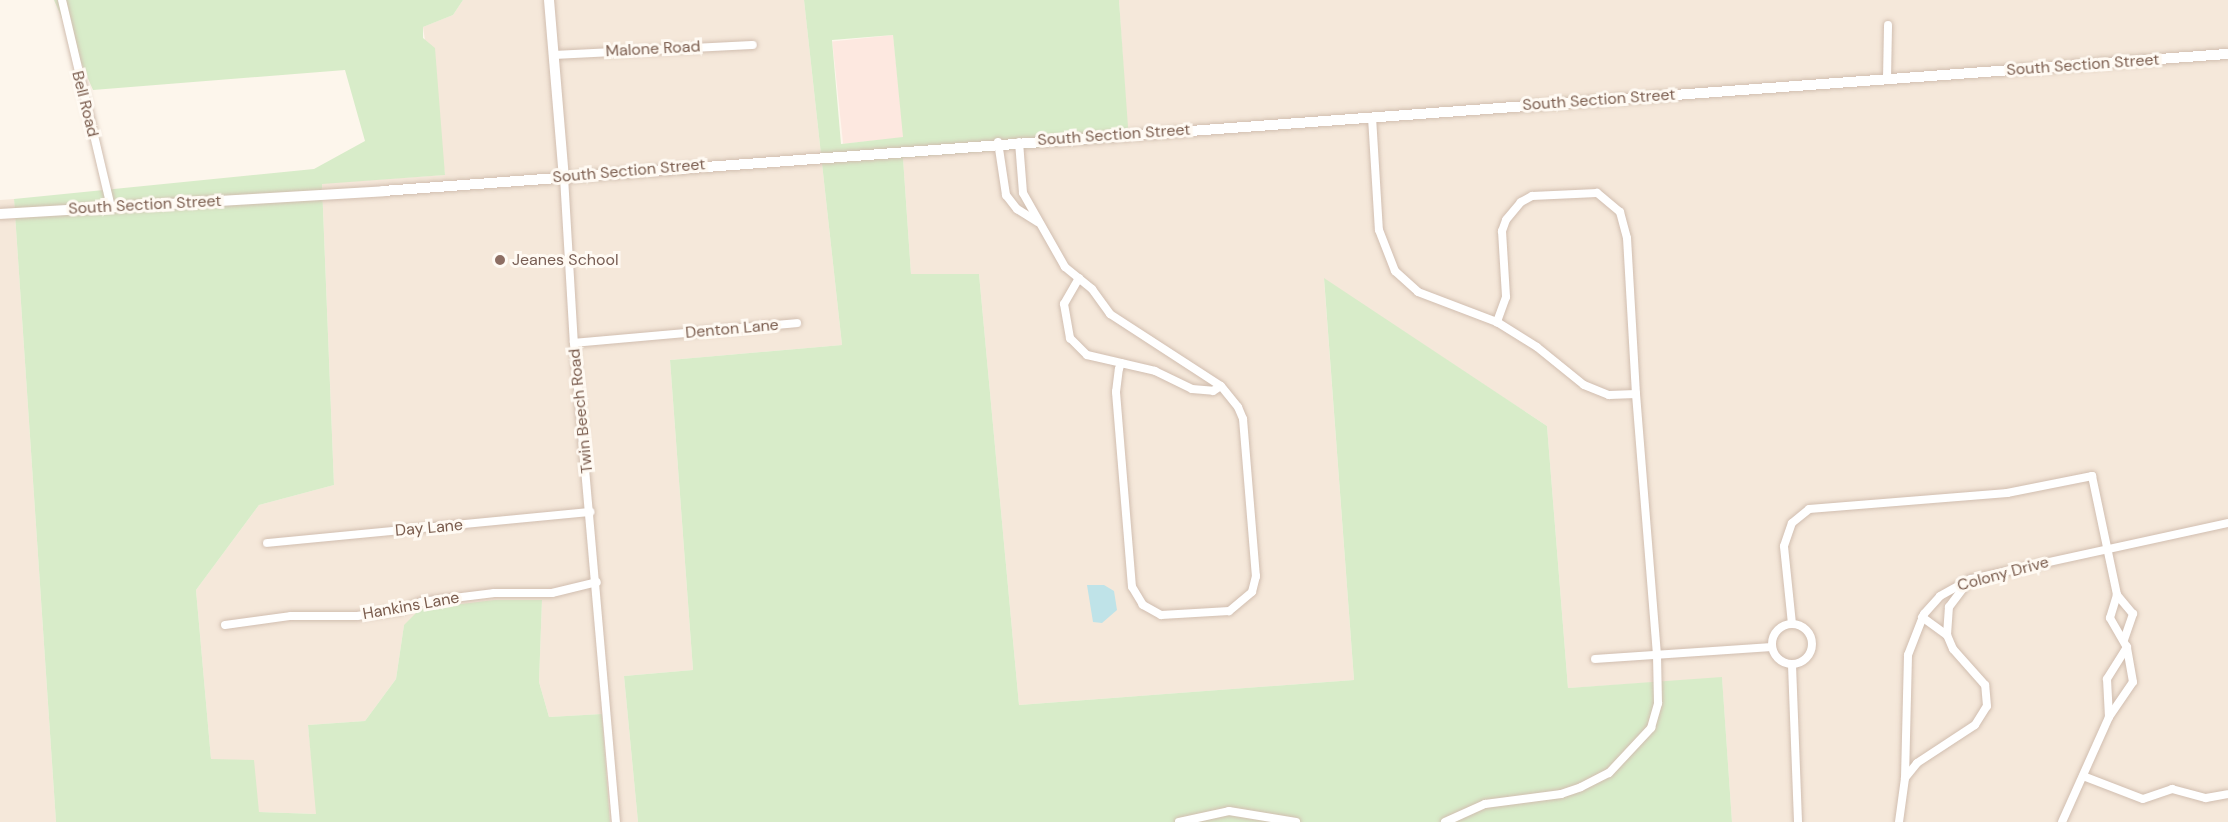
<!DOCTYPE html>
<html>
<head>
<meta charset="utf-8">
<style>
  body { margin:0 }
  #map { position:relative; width:2228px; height:822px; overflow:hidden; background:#fdf6ec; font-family:"DM Sans",sans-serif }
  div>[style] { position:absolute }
  .residential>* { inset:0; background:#f5e8da }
  .commercial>* { inset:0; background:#fde8e0; transform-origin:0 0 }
  .green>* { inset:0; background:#d8ecc9 }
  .water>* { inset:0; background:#bfe3e8 }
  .roads { filter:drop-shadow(0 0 2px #d1beb0) drop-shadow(0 0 2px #d1beb0) }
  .street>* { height:8px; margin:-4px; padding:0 4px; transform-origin:4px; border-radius:4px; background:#fff }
  .street>.ring { margin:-4px; padding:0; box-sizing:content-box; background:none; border:8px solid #fff; border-radius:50% }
  .secondary>* { height:10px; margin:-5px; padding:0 5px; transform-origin:5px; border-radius:5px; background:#fff }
  .dots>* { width:16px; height:16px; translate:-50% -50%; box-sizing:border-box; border:3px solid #fffaf3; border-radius:50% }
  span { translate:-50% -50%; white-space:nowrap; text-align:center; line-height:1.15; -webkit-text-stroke:6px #fffaf3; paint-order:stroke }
  .street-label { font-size:16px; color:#7a5c4d }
  .education-label { font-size:16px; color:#785e54 }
  .left { translate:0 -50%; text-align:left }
</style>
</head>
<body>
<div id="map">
  <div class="residential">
    <i style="clip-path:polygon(463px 0,804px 0,842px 345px,670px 360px,693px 670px,624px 676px,638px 822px,610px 822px,602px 714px,549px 717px,539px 682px,542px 600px,404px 625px,396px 679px,365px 721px,308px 725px,317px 814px,259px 812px,211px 759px,196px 590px,259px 505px,334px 485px,322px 183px,445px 175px,423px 27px,453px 15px)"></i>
    <i style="clip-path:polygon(1119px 0,2228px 0,2228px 822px,1732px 822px,1722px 678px,1568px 688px,1547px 426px,1324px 279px,1354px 680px,1019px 705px,979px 274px,911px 274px,903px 158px,1128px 141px)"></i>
    <i style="clip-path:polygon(14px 199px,56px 822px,0 822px,0 200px)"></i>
  </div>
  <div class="commercial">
    <i style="left:893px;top:35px;width:103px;height:61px;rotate:84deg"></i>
  </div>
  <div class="green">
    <i style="clip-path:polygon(54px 0,463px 0,453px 15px,423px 27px,423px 38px,435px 48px,445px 175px,322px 184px,334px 485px,259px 505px,196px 590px,211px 759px,254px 760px,259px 812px,316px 814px,308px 725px,365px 721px,396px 679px,404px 625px,420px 609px,494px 600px,542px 600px,539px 682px,549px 717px,602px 714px,610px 822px,56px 822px,14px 199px,314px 169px,365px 141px,345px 70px,93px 90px)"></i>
    <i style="clip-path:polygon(evenodd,804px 0,1119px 0,1129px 141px,903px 158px,911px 274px,979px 274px,1019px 705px,1354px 680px,1324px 278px,1547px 426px,1568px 688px,1722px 677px,1732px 822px,638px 822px,624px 676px,693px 670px,670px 360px,842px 345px,804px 0,893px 35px,903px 137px,841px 144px,832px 40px,893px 35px)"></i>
  </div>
  <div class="water">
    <i style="clip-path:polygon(1087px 585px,1104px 585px,1114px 591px,1117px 610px,1102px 623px,1093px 622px)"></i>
  </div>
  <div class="roads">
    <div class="street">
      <i style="left:62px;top:0;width:213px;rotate:76.7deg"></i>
      <i style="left:553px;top:55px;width:200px;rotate:-2.9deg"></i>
      <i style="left:1887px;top:79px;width:54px;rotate:-88.9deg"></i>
      <i style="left:1372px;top:117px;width:113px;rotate:86.5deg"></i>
      <i style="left:1379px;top:230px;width:44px;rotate:68.7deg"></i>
      <i style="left:1395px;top:271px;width:31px;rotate:42deg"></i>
      <i style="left:1418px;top:292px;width:85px;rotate:20.8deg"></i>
      <i style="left:1497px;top:322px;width:47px;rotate:32deg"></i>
      <i style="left:1537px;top:347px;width:60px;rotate:39deg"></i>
      <i style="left:1584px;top:385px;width:27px;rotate:22deg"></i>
      <i style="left:1609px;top:395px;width:27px;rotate:-2deg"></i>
      <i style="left:1636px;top:394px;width:156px;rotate:-93.3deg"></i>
      <i style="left:1627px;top:238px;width:27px;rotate:-105deg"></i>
      <i style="left:1620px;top:212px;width:30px;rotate:-140deg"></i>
      <i style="left:1597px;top:193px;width:65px;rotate:177.4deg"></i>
      <i style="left:1532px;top:196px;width:13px;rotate:151deg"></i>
      <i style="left:1521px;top:202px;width:23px;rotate:130deg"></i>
      <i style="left:1506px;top:220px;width:12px;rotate:110deg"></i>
      <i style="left:1502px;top:231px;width:66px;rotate:86.5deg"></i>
      <i style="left:1506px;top:297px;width:27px;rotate:110deg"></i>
      <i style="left:998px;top:142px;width:54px;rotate:81.4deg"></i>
      <i style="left:1006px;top:195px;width:18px;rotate:52deg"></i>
      <i style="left:1017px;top:209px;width:25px;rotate:32deg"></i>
      <i style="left:1019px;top:142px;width:51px;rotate:85.5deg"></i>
      <i style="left:1023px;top:193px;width:85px;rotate:60.4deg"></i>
      <i style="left:1065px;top:267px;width:35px;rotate:39deg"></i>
      <i style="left:1092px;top:289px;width:31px;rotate:54deg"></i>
      <i style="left:1110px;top:314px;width:132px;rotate:33deg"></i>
      <i style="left:1221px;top:386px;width:27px;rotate:51deg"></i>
      <i style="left:1238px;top:407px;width:13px;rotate:67deg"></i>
      <i style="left:1243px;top:419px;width:158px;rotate:85.3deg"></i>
      <i style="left:1256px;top:576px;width:16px;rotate:104deg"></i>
      <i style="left:1252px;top:592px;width:30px;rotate:140deg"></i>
      <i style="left:1229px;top:611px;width:68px;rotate:176.6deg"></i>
      <i style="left:1161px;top:615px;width:21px;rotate:-151deg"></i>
      <i style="left:1143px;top:605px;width:21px;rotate:-121deg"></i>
      <i style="left:1132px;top:587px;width:196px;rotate:-94.7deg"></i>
      <i style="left:1116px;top:392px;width:23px;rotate:-83deg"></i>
      <i style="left:1119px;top:369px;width:6px;rotate:-72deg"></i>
      <i style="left:1121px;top:363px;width:35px;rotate:13deg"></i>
      <i style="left:1155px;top:371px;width:41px;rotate:25.9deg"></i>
      <i style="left:1192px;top:389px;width:21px;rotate:5deg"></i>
      <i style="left:1213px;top:391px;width:9px;rotate:-32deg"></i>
      <i style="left:564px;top:177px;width:166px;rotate:86.6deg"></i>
      <i style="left:574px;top:343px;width:481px;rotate:85deg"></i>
      <i style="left:1079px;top:278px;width:30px;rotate:120deg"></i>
      <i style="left:1064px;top:304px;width:35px;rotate:80deg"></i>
      <i style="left:1070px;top:338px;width:24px;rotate:45deg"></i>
      <i style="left:1087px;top:355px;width:35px;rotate:13deg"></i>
      <i style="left:574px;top:343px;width:224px;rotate:-5.1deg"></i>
      <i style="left:267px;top:543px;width:325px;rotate:-5.5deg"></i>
      <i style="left:1922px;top:617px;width:31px;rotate:36deg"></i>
      <i style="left:1947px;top:635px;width:28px;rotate:-86deg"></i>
      <i style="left:1949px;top:607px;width:31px;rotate:-53deg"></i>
      <i style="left:1792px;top:624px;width:78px;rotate:-95.9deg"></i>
      <i style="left:1784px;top:546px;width:24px;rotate:-71deg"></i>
      <i style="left:1792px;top:523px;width:22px;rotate:-39deg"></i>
      <i style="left:1809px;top:509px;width:199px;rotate:-4.6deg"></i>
      <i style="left:2007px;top:493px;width:87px;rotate:-11.3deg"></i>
      <i style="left:2092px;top:476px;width:122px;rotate:78.1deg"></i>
      <i class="ring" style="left:1772px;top:624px;width:32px;height:32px"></i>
      <i style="left:225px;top:625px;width:67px;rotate:-7.8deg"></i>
      <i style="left:291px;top:616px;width:66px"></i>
      <i style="left:357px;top:616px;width:43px;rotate:-7.9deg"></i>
      <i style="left:400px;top:610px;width:22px;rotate:-21deg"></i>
      <i style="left:421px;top:602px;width:74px;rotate:-7deg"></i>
      <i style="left:494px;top:593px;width:58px"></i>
      <i style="left:552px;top:593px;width:46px;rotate:-13.7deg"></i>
      <i style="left:2124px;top:640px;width:28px;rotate:-71deg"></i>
      <i style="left:2133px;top:614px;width:25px;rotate:-130deg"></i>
      <i style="left:2117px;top:595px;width:24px;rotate:107deg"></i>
      <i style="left:2110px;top:618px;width:34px;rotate:60deg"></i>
      <i style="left:1595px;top:659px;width:177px;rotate:-3.9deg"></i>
      <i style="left:1792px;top:665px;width:157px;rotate:87.8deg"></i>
      <i style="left:2083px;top:776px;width:64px;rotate:21deg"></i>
      <i style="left:2143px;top:799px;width:31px;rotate:-19deg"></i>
      <i style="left:2172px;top:789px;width:35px;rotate:15deg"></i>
      <i style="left:2206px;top:798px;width:22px;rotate:-10deg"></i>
      <i style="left:1905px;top:778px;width:19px;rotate:-51deg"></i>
      <i style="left:1917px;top:763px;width:69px;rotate:-33.2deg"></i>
      <i style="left:1975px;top:725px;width:22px;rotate:-58deg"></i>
      <i style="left:1987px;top:706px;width:21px;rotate:-95deg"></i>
      <i style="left:1985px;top:685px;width:48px;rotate:-131.6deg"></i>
      <i style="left:1953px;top:649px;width:15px;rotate:-113deg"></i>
      <i style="left:1179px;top:822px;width:51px;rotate:-12.4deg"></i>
      <i style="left:1229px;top:811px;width:68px;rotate:9.3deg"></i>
      <i style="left:1445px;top:822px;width:44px;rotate:-24.2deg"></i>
      <i style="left:1485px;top:804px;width:77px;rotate:-7.5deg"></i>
      <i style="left:1561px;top:794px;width:21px;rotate:-19deg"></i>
      <i style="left:1581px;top:787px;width:31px;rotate:-27deg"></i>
      <i style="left:1609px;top:773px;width:62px;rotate:-47deg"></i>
      <i style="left:1651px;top:728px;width:26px;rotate:-74deg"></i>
      <i style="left:1658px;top:703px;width:48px;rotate:-91.2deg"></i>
      <i style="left:1657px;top:655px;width:262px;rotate:-94.6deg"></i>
      <i style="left:1899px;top:822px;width:44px;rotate:-82.2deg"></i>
      <i style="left:1905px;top:778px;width:123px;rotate:-88.6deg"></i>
      <i style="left:1908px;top:655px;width:44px;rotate:-68.7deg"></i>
      <i style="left:1924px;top:614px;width:24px;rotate:-48deg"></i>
      <i style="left:1940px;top:596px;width:35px;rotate:-29deg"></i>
      <i style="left:1971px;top:579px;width:263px;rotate:-12.3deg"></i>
      <i style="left:2062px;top:822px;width:115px;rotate:-65.9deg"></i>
      <i style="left:2109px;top:717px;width:42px;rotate:-55.6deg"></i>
      <i style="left:2133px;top:682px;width:36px;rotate:-100deg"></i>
      <i style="left:2127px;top:647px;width:38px;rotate:122deg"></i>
      <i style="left:2107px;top:679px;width:38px;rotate:87deg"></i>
    </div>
    <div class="secondary">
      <i style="left:549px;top:0;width:178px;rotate:85.2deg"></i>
      <i style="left:0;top:214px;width:384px;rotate:-3.4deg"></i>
      <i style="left:383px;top:191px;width:1850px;rotate:-4.25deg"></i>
    </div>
  </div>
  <div class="dots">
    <i style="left:500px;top:260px;background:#8d6e63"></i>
  </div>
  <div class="street-label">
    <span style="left:653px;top:49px;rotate:-3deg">Malone Road</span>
    <span style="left:2083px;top:65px;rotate:-4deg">South Section Street</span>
    <span style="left:1599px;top:100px;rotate:-4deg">South Section Street</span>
    <span style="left:85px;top:104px;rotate:76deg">Bell Road</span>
    <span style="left:1114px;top:135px;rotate:-4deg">South Section Street</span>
    <span style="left:629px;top:171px;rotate:-5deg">South Section Street</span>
    <span style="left:145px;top:205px;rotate:-3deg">South Section Street</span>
    <span style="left:732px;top:329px;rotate:-5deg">Denton Lane</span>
    <span style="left:581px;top:411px;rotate:-96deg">Twin Beech Road</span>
    <span style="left:429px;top:528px;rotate:-5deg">Day Lane</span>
    <span style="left:2003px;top:574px;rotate:-15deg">Colony Drive</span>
    <span style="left:411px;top:606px;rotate:-10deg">Hankins Lane</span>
  </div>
  <div class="education-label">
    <span class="left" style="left:512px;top:260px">Jeanes School</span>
  </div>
</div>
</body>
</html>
